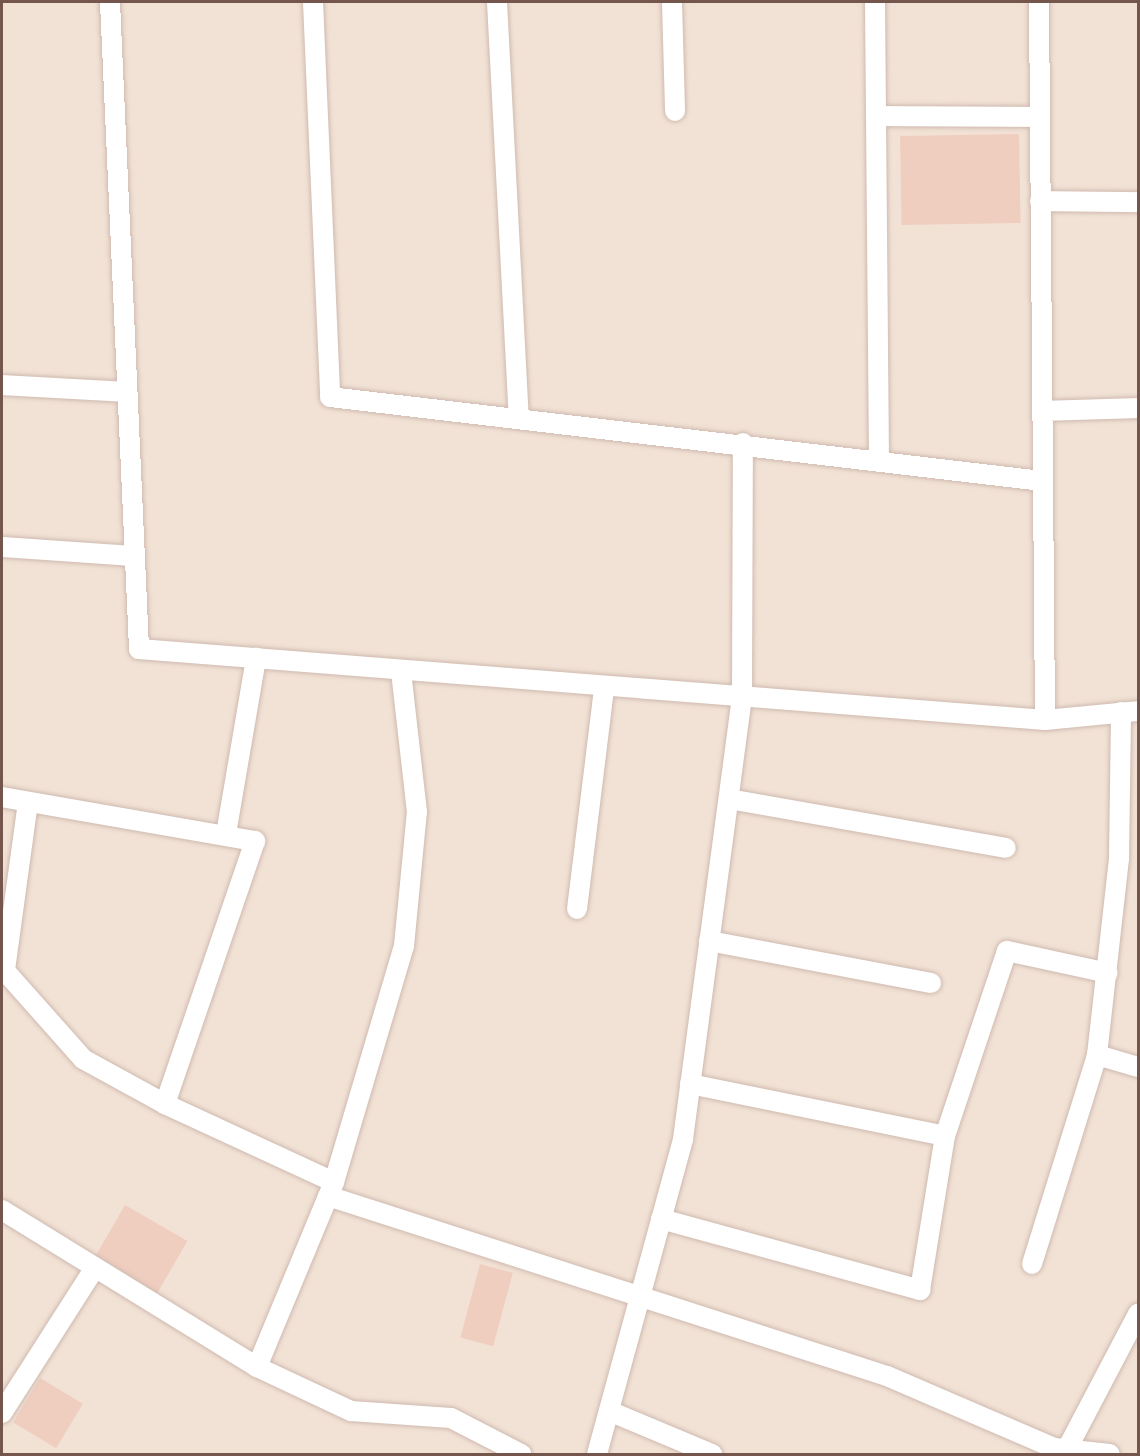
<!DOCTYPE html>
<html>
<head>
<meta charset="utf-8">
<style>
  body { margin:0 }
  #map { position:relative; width:1140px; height:1456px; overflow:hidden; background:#fbf1e7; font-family:"Roboto Condensed",sans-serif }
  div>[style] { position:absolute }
  .residential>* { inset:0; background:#f2e2d5; transform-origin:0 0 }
  .building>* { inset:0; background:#efcec0; transform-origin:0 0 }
  .roads { filter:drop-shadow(0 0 2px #cfbab0) drop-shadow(0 0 2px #cfbab0) }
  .minor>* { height:20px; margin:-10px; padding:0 10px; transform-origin:10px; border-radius:10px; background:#fff }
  span { translate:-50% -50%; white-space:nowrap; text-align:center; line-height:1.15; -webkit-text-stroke:5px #fef5ed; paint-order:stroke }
  .frame { position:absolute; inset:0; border:3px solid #74564c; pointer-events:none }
</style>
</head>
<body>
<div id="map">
  <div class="residential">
    <i style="left:2px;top:2px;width:1136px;height:1452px"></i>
  </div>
  <div class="building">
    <i style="left:1019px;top:134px;width:89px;height:119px;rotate:89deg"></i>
    <i style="left:125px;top:1205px;width:72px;height:60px;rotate:30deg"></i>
    <i style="left:480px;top:1264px;width:34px;height:76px;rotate:15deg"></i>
    <i style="left:40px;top:1378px;width:50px;height:52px;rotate:31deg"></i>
  </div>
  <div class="roads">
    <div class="minor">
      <i style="left:110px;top:2px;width:648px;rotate:87.43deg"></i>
      <i style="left:139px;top:649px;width:909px;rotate:4.48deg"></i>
      <i style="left:1045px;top:720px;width:93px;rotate:-5.5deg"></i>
      <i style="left:313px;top:2px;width:395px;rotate:87.5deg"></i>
      <i style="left:330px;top:397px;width:717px;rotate:6.73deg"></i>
      <i style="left:497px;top:2px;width:417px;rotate:87deg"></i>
      <i style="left:672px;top:2px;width:109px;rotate:88.4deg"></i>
      <i style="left:875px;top:2px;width:456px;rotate:89.5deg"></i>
      <i style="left:1039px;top:2px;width:718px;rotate:89.52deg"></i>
      <i style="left:876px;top:116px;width:164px;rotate:0.3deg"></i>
      <i style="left:1040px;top:201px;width:98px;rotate:0.6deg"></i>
      <i style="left:2px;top:385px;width:125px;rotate:3.2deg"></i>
      <i style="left:1042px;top:411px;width:96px;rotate:-1.8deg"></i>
      <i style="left:2px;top:547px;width:132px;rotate:3.9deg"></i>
      <i style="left:2px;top:797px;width:257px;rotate:9.9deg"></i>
      <i style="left:255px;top:841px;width:278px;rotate:108.9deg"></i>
      <i style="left:729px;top:799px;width:281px;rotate:10deg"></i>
      <i style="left:28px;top:802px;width:171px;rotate:97.8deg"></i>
      <i style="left:5px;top:971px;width:118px;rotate:48.4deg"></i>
      <i style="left:83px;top:1059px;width:94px;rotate:28.8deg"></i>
      <i style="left:165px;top:1104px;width:186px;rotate:24.8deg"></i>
      <i style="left:226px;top:834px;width:179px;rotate:-80.3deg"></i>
      <i style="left:577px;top:909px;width:223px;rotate:-83deg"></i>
      <i style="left:709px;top:941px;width:226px;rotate:10.7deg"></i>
      <i style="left:1097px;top:1055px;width:43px;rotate:16.3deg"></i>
      <i style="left:690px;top:1084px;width:260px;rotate:11.5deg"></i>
      <i style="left:328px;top:1196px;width:587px;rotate:17.85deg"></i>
      <i style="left:887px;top:1376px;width:182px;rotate:23.3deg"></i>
      <i style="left:1054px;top:1448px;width:56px;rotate:6.1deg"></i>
      <i style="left:2px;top:1210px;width:299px;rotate:31.6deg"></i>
      <i style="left:257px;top:1367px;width:104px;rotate:25.1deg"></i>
      <i style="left:351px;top:1411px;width:100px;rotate:4deg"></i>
      <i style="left:451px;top:1418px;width:79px;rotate:27.2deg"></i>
      <i style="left:661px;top:1219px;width:269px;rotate:15.3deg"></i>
      <i style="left:920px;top:1290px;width:156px;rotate:-80.8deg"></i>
      <i style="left:945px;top:1136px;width:195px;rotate:-71.5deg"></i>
      <i style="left:1007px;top:951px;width:103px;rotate:12.3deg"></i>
      <i style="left:1032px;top:1264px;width:219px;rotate:-72.7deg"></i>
      <i style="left:1097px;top:1055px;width:198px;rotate:-83.6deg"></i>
      <i style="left:1119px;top:858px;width:146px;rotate:-89.2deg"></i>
      <i style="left:257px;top:1367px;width:200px;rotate:-67.4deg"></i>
      <i style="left:334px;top:1182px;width:246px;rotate:-73.5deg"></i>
      <i style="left:404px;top:946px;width:135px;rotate:-84.5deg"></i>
      <i style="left:417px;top:812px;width:142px;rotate:-96.5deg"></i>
      <i style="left:609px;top:1411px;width:112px;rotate:22.7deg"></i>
      <i style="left:2px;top:1413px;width:171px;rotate:-57.4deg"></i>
      <i style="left:1067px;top:1449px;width:153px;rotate:-62.3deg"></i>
      <i style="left:597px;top:1454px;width:327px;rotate:-74.7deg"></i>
      <i style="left:683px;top:1139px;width:444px;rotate:-82.4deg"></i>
      <i style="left:742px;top:699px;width:256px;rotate:-89.8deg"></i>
    </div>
  </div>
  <div class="frame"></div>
</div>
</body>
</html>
